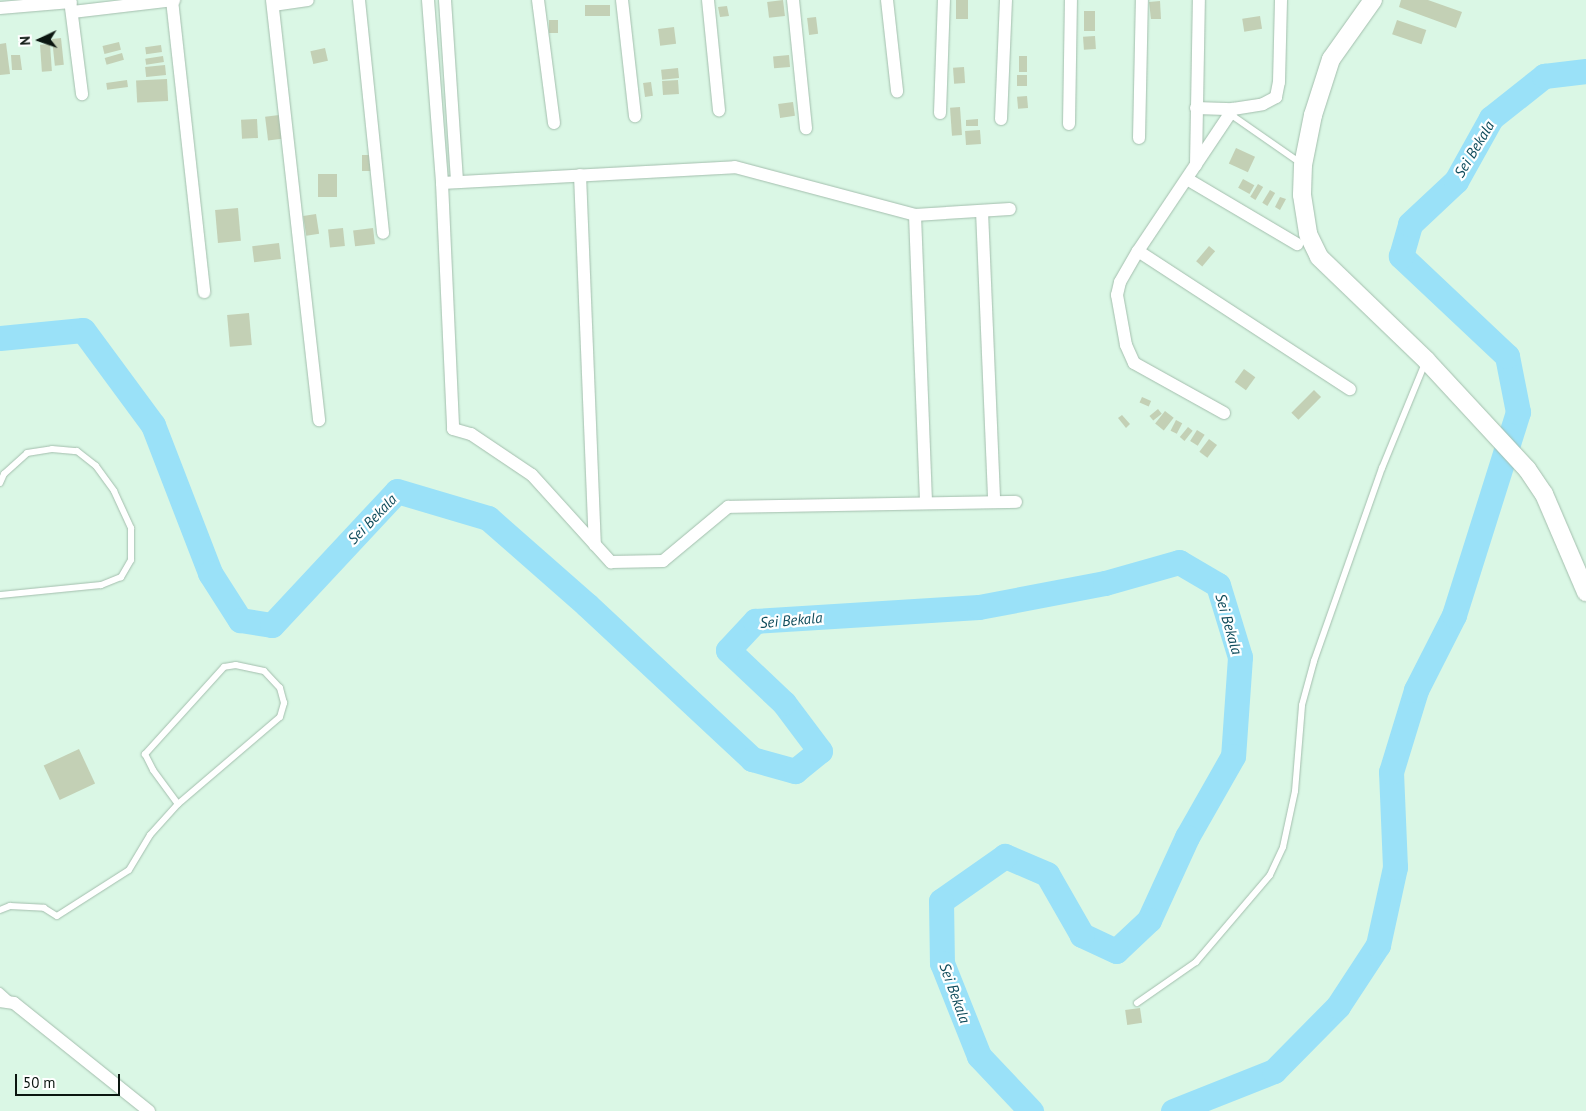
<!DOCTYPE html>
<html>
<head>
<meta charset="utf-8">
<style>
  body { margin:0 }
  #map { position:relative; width:1586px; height:1111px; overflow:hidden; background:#daf7e5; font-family:"PT Sans",sans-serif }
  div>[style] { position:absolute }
  .river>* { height:25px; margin:-12.5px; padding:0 12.5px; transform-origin:12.5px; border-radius:12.5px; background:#9ae1f8 }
  .building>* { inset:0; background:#c3d0b5; transform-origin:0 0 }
  .roads { filter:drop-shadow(0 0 1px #a3bead) drop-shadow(0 0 1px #a3bead) }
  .service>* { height:6px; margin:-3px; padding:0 3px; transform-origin:3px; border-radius:3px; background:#fff }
  .minor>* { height:12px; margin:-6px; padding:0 6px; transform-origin:6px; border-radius:6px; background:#fff }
  .secondary>* { height:18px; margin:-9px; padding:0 9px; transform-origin:9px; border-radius:9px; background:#fff }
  span { translate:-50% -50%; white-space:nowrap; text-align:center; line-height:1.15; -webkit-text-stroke:4.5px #fff; paint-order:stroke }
  .water-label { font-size:15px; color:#0f4c5c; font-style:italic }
  .north { position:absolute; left:15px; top:15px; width:50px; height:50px; -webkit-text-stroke:4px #fff; paint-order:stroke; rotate:267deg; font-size:14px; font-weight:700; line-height:20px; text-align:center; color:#0b1610 }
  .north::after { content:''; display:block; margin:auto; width:18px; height:22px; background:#0b1610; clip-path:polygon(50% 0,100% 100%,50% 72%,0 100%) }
  .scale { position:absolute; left:15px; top:1074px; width:105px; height:22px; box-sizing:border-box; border:2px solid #0b1610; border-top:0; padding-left:6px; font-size:15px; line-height:18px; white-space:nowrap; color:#0b1610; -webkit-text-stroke:4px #fff; paint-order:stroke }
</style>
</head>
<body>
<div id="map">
  <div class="river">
    <i style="left:0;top:338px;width:83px;rotate:-5.5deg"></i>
    <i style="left:83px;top:330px;width:118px;rotate:53.6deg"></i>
    <i style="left:153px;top:425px;width:159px;rotate:68.9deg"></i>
    <i style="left:210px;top:573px;width:56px;rotate:57.4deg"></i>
    <i style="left:240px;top:620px;width:32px;rotate:9deg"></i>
    <i style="left:272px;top:625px;width:183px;rotate:-47deg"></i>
    <i style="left:397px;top:491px;width:95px;rotate:16.5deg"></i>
    <i style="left:488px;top:518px;width:132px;rotate:41.3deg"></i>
    <i style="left:587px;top:605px;width:226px;rotate:43deg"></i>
    <i style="left:752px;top:759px;width:45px;rotate:15.6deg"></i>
    <i style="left:795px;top:771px;width:32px;rotate:-39deg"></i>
    <i style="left:820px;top:751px;width:60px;rotate:-126.9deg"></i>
    <i style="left:784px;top:703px;width:77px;rotate:-136.6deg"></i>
    <i style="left:728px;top:650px;width:40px;rotate:-47deg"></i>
    <i style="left:755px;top:621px;width:224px;rotate:-3.6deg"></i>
    <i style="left:979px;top:607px;width:128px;rotate:-10.8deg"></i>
    <i style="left:1105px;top:583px;width:77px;rotate:-15.8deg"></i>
    <i style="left:1179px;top:562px;width:45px;rotate:30.5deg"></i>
    <i style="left:1218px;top:585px;width:75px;rotate:73deg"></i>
    <i style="left:1240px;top:657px;width:99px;rotate:94deg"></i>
    <i style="left:1233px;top:756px;width:93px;rotate:119.6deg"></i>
    <i style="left:1187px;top:837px;width:91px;rotate:114.6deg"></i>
    <i style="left:1149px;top:920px;width:45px;rotate:136.8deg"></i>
    <i style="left:1116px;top:951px;width:38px;rotate:-155deg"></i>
    <i style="left:1082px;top:935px;width:70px;rotate:-119.8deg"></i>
    <i style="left:1047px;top:874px;width:46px;rotate:-156.8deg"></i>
    <i style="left:1005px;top:856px;width:78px;rotate:144.9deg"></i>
    <i style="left:941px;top:901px;width:62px;rotate:89.1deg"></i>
    <i style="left:942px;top:963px;width:100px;rotate:68.3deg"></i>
    <i style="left:979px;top:1056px;width:76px;rotate:46.6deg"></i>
    <i style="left:1173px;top:1111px;width:109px;rotate:-21.6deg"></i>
    <i style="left:1274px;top:1071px;width:91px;rotate:-45.4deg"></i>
    <i style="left:1338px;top:1006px;width:73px;rotate:-56.7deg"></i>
    <i style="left:1378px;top:945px;width:80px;rotate:-77.7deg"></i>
    <i style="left:1395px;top:867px;width:95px;rotate:-92.4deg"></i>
    <i style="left:1391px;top:772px;width:86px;rotate:-73deg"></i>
    <i style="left:1416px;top:690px;width:84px;rotate:-63.1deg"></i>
    <i style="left:1454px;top:615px;width:213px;rotate:-72.5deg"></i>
    <i style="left:1518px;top:412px;width:57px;rotate:-101.1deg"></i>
    <i style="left:1507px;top:356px;width:146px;rotate:-136.7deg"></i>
    <i style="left:1401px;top:256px;width:33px;rotate:-74deg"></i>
    <i style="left:1410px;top:224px;width:63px;rotate:-43.1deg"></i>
    <i style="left:1456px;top:181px;width:72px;rotate:-60.9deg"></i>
    <i style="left:1491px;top:118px;width:68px;rotate:-38.4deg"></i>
    <i style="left:1544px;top:76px;width:42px;rotate:-6.8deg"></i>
  </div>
  <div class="building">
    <i style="left:783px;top:0;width:16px;height:16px;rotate:83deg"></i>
    <i style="left:956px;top:0;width:12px;height:19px"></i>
    <i style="clip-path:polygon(1401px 0,1428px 0,1462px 12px,1456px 28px,1399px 7px)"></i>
    <i style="clip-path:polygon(1160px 1px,1161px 19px,1151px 19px,1149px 2px)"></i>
    <i style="left:610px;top:5px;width:11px;height:25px;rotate:90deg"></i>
    <i style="clip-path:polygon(727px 6px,729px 16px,720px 17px,718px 7px)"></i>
    <i style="left:1084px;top:11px;width:11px;height:20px"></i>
    <i style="left:1260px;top:16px;width:13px;height:18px;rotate:81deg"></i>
    <i style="left:816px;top:17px;width:17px;height:9px;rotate:83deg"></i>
    <i style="left:549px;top:20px;width:9px;height:13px"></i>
    <i style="left:1397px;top:20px;width:31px;height:15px;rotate:19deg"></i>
    <i style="left:674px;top:27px;width:17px;height:16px;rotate:83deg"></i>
    <i style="left:1095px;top:36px;width:13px;height:12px;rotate:86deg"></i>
    <i style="left:61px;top:38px;width:27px;height:9px;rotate:84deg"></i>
    <i style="left:119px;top:42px;width:8px;height:17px;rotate:76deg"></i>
    <i style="clip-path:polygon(6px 43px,10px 74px,0 75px,0 44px)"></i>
    <i style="left:50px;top:44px;width:27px;height:10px;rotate:86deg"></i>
    <i style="left:161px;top:45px;width:7px;height:16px;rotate:82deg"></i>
    <i style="left:325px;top:48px;width:13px;height:15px;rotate:77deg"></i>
    <i style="left:122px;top:53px;width:7px;height:18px;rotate:74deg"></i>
    <i style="clip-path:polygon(11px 55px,20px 55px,22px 70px,12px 70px)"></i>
    <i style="left:789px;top:55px;width:12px;height:16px;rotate:85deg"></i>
    <i style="left:163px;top:56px;width:6px;height:18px;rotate:81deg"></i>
    <i style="left:1019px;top:56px;width:8px;height:16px"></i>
    <i style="left:165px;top:65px;width:10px;height:20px;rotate:84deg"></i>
    <i style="left:964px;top:67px;width:16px;height:11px;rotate:86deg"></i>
    <i style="left:678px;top:68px;width:10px;height:17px;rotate:84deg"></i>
    <i style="left:1017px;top:75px;width:10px;height:11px"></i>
    <i style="left:167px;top:79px;width:22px;height:31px;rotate:87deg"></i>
    <i style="left:127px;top:80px;width:7px;height:21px;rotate:82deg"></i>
    <i style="left:678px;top:80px;width:14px;height:16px;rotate:86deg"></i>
    <i style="left:651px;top:82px;width:14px;height:8px;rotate:82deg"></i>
    <i style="left:1027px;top:96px;width:12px;height:10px;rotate:85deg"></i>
    <i style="left:793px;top:102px;width:14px;height:15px;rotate:82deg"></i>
    <i style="left:960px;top:107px;width:28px;height:10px;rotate:86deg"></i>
    <i style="left:279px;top:115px;width:24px;height:14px;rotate:83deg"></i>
    <i style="left:257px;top:119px;width:19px;height:16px;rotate:87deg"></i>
    <i style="clip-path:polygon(978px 119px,978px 126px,966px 126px,966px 120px)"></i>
    <i style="left:980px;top:130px;width:14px;height:15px;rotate:86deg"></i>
    <i style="left:1236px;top:148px;width:21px;height:17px;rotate:25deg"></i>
    <i style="left:362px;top:155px;width:9px;height:16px"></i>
    <i style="left:318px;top:174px;width:19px;height:23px"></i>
    <i style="left:1243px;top:179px;width:13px;height:10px;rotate:29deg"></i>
    <i style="left:1258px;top:184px;width:6px;height:15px;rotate:31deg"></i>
    <i style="left:1270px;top:190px;width:6px;height:15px;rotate:31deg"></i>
    <i style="clip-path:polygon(1280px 197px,1286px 199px,1280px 210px,1275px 207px)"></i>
    <i style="left:238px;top:208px;width:33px;height:23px;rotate:85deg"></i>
    <i style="left:316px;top:214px;width:20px;height:13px;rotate:81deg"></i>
    <i style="left:343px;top:228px;width:18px;height:15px;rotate:84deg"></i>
    <i style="left:373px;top:228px;width:16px;height:20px;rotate:83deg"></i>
    <i style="left:279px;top:243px;width:16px;height:27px;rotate:83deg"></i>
    <i style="left:1209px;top:246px;width:8px;height:20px;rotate:40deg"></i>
    <i style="left:249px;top:313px;width:32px;height:22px;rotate:85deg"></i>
    <i style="left:1244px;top:369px;width:14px;height:16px;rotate:36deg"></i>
    <i style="left:1314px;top:390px;width:10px;height:32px;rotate:45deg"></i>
    <i style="left:1142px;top:397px;width:10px;height:6px;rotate:24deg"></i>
    <i style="left:1158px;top:409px;width:6px;height:11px;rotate:51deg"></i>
    <i style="left:1165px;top:411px;width:11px;height:16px;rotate:38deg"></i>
    <i style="clip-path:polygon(1122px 415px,1130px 424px,1126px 428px,1118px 418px)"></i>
    <i style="left:1176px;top:420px;width:7px;height:12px;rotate:27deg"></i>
    <i style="left:1188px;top:427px;width:6px;height:13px;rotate:39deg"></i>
    <i style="left:1197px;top:430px;width:9px;height:13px;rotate:32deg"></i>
    <i style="left:1209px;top:439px;width:10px;height:16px;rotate:37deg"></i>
    <i style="left:79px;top:749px;width:38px;height:39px;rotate:65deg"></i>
    <i style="left:1140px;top:1008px;width:15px;height:15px;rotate:82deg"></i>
  </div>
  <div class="roads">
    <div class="service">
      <i style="left:1230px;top:114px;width:88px;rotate:34.8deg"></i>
      <i style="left:0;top:483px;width:10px;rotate:-66deg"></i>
      <i style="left:4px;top:474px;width:31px;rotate:-42deg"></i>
      <i style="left:27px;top:453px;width:25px;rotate:-9deg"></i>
      <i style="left:52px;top:449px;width:25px;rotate:5deg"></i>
      <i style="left:77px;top:451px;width:24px;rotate:38deg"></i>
      <i style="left:96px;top:466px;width:31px;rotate:54deg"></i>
      <i style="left:114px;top:491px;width:41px;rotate:65.3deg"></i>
      <i style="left:131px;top:528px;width:32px;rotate:90deg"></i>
      <i style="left:131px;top:560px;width:20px;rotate:120deg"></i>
      <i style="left:121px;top:577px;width:22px;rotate:158deg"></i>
      <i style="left:101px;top:585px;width:101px;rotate:174.3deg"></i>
      <i style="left:0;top:910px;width:11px;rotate:-22deg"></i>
      <i style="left:10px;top:906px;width:34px;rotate:3deg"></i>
      <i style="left:44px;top:908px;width:15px;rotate:32deg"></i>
      <i style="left:57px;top:916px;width:85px;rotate:-32.6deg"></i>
      <i style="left:129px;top:870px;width:41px;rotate:-59deg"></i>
      <i style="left:150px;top:835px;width:42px;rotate:-47.9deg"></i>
      <i style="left:178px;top:804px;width:134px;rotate:-40.5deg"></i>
      <i style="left:280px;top:717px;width:15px;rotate:-74deg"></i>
      <i style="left:284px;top:703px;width:16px;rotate:-105deg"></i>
      <i style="left:280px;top:688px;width:23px;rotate:-133deg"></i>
      <i style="left:264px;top:671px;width:29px;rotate:-168deg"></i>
      <i style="left:236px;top:665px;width:12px;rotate:171deg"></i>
      <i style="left:224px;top:667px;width:118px;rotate:132.2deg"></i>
      <i style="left:145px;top:754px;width:18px;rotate:63deg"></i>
      <i style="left:153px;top:770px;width:42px;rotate:53.7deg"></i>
      <i style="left:0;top:991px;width:15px;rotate:42deg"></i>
      <i style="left:1137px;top:1003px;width:72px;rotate:-34.8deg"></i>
      <i style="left:1196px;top:962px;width:114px;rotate:-49.6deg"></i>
      <i style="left:1270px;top:875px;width:31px;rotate:-65deg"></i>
      <i style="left:1283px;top:847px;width:57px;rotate:-77.9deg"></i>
      <i style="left:1295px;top:791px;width:86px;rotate:-85.3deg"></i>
      <i style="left:1302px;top:705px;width:46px;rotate:-74.7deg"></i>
      <i style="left:1314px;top:661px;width:205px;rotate:-70.6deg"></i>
      <i style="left:1382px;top:468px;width:113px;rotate:-67.7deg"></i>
    </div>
    <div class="minor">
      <i style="left:70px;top:0;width:95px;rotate:82.7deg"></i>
      <i style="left:172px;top:0;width:294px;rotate:83.7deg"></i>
      <i style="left:272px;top:0;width:423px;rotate:83.6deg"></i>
      <i style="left:359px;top:0;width:234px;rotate:84.1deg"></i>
      <i style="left:428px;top:0;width:184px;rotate:85.6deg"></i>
      <i style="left:442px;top:183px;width:246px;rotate:87.4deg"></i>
      <i style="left:453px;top:429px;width:19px;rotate:16deg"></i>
      <i style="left:471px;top:434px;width:73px;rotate:33.9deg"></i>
      <i style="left:532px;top:475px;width:118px;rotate:47.8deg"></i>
      <i style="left:611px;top:562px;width:52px;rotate:-1.1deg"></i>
      <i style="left:663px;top:561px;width:85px;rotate:-39.7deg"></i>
      <i style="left:728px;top:507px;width:288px;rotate:-1deg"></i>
      <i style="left:445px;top:0;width:182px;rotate:86.2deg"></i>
      <i style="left:538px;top:0;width:124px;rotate:82.6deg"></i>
      <i style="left:622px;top:0;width:117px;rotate:83.6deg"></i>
      <i style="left:708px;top:0;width:111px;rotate:84.3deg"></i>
      <i style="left:793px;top:0;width:129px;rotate:84.2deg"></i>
      <i style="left:887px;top:0;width:92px;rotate:83.7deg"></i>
      <i style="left:273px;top:5px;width:35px;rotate:-8deg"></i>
      <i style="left:0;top:8px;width:71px;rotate:-4.8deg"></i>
      <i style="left:72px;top:12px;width:103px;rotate:-6.7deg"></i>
      <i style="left:1196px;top:108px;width:37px;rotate:2deg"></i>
      <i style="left:1233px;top:109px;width:30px;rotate:-9deg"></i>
      <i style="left:1263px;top:104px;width:15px;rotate:-28deg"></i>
      <i style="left:1276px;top:97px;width:15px;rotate:-79deg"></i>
      <i style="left:1279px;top:82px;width:82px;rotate:-88.6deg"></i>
      <i style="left:940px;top:113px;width:113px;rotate:-88deg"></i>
      <i style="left:1001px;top:119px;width:119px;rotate:-87.6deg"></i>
      <i style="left:1069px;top:124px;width:124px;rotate:-89.1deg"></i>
      <i style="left:1139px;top:138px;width:138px;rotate:-88.8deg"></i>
      <i style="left:1196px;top:165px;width:165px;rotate:-89deg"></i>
      <i style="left:580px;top:175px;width:370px;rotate:87.7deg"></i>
      <i style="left:1187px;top:179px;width:128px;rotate:30.6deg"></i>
      <i style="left:442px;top:183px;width:293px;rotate:-3.1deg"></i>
      <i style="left:735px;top:167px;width:186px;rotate:14.9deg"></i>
      <i style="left:915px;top:215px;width:95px;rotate:-3.6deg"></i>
      <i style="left:982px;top:211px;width:291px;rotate:87.6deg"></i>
      <i style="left:915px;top:215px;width:287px;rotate:87.8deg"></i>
      <i style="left:1138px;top:251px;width:253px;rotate:33.1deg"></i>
      <i style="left:1224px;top:413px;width:103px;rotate:-150.9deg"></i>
      <i style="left:1134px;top:363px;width:20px;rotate:-114deg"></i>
      <i style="left:1126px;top:345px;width:51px;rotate:-100.2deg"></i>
      <i style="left:1117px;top:295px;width:13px;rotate:-77deg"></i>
      <i style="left:1120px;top:282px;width:36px;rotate:-60deg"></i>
      <i style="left:1138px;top:251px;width:171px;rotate:-56.2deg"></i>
      <i style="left:0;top:1001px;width:14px;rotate:8deg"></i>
      <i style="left:14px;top:1003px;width:173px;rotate:38.7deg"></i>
    </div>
    <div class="secondary">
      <i style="left:1373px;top:0;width:72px;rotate:125.4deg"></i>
      <i style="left:1331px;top:59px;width:59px;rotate:107.8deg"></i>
      <i style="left:1313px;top:115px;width:51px;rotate:101.3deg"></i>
      <i style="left:1303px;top:165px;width:30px;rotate:92deg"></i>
      <i style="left:1302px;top:195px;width:39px;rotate:81deg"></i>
      <i style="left:1308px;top:234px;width:25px;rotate:64deg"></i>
      <i style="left:1319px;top:257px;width:149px;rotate:43.9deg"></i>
      <i style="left:1426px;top:360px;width:149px;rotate:47.2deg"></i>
      <i style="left:1527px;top:469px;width:30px;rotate:56deg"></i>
      <i style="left:1544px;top:494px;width:107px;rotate:66.8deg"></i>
    </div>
  </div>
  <div class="water-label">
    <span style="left:1474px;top:149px;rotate:-59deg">Sei Bekala</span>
    <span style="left:372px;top:519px;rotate:-46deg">Sei Bekala</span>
    <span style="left:791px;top:620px;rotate:-5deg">Sei Bekala</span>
    <span style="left:1229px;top:624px;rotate:74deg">Sei Bekala</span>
    <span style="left:955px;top:993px;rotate:70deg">Sei Bekala</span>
  </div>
  <div class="north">N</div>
  <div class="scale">50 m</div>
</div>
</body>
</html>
